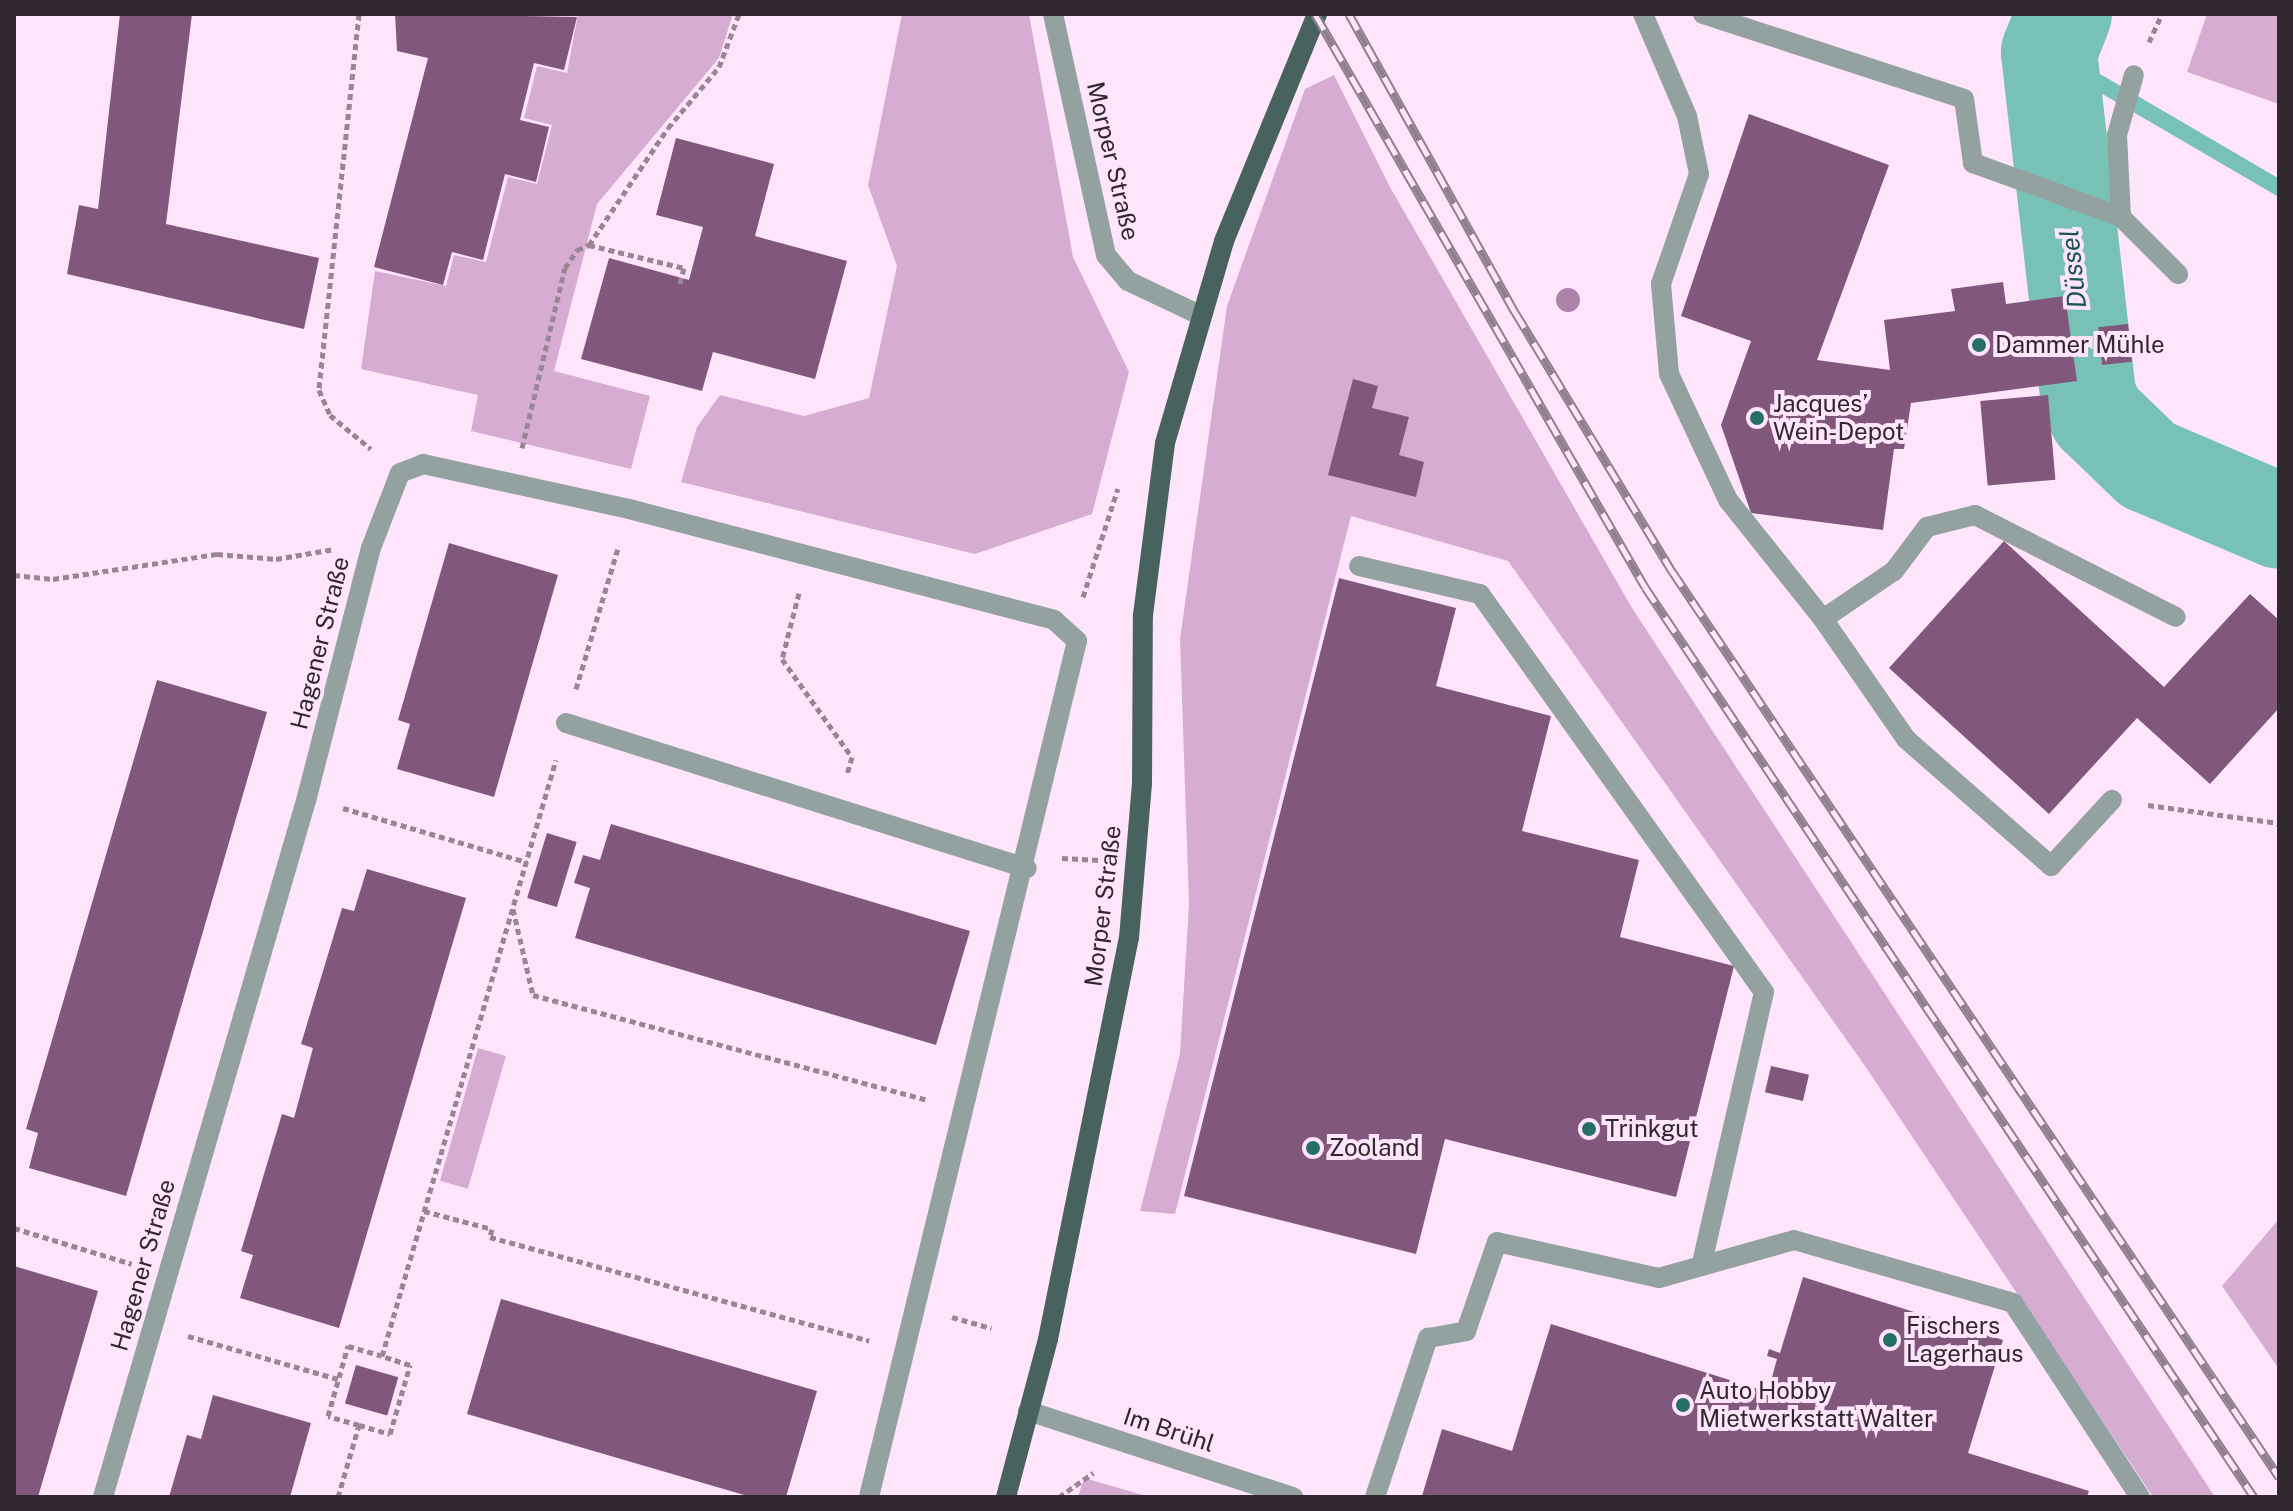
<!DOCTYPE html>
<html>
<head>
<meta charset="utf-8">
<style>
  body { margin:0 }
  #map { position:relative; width:2293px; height:1511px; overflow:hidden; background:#ffe5fb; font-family:"Public Sans",sans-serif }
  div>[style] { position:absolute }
  .green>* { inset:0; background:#d6add1; transform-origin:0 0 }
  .water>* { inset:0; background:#77c1b7 }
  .stream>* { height:16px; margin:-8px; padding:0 8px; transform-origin:8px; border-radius:8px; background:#77c1b7 }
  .river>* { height:96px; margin:-48px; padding:0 48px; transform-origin:48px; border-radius:48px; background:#77c1b7 }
  .building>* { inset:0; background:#81577c; transform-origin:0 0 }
  .path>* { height:5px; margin-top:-2.5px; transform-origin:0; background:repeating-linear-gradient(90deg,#988695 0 6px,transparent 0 10px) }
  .minor>* { height:20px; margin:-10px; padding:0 10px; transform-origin:10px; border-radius:10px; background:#93a2a0 }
  .major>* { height:20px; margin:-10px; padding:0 10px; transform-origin:10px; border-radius:10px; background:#48635f }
  .rail>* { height:9px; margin-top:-4.5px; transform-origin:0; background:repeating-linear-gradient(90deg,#ffe5fb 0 18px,#907f8d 0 36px); box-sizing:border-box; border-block:2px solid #907f8d }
  .trees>* { width:24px; height:24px; margin:-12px; border-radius:50%; background:#ac82a7 }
  .dots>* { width:22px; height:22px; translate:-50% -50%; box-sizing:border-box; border:4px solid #ffe5fb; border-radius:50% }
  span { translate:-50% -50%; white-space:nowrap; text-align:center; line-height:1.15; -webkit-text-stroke:8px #ffe5fb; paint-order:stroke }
  .street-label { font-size:24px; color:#31272f }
  .poi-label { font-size:24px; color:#31272f }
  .left { translate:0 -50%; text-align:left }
  .water-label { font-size:26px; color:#16564f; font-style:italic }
  .frame { position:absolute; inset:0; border:16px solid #31272f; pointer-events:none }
</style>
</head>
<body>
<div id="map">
  <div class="green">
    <i style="clip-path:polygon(578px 14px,733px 14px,719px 58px,597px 204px,554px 371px,650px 396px,631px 469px,471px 431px,478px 395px,361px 369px,375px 271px,446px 286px,454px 255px,486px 262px,508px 177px,537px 184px,552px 125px,524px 118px,537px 66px,567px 73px)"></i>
    <i style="clip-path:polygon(902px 14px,1029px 14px,1073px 257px,1129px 372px,1092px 514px,975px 554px,681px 482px,697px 427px,720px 395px,804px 416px,869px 398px,897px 266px,868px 185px)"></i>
    <i style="clip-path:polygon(2207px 14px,2279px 14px,2279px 104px,2187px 72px)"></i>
    <i style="clip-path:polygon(1334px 75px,1390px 187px,1632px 608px,2215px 1497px,2153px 1497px,1865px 1066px,1508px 561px,1351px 516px,1175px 1214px,1140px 1211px,1180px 1054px,1189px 904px,1180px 639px,1227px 306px,1305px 89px)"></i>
    <i style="left:478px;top:1048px;width:29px;height:138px;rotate:16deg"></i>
    <i style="clip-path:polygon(2279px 1219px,2279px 1369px,2222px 1286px)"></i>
    <i style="clip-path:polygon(1084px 1478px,1150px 1497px,1078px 1497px)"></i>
  </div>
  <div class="water">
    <i style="clip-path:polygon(2020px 14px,2103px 14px,2085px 61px,2093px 204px,2088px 298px,2077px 302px,2045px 274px,2035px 224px,2017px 61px)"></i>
  </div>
  <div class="stream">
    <i style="left:2067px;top:64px;width:246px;rotate:30.3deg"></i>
  </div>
  <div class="river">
    <i style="left:2064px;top:14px;width:41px;rotate:111.5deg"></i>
    <i style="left:2049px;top:52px;width:345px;rotate:83.5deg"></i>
    <i style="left:2088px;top:395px;width:23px;rotate:67deg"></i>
    <i style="left:2097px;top:416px;width:71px;rotate:43.9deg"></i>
    <i style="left:2148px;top:465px;width:142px;rotate:23.1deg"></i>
  </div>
  <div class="building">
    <i style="clip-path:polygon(120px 14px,192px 14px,166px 224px,319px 258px,304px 329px,67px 274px,79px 205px,98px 209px)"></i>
    <i style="clip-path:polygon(395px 14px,577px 17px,564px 70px,534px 63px,520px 120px,549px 127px,536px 182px,505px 174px,483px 260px,452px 252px,443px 285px,374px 267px,428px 58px,397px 51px)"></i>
    <i style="clip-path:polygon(1749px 114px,1889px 165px,1817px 360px,1890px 370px,1884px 320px,1955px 311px,1951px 289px,2003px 282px,2006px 304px,2065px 296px,2077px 381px,1911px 403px,1904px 449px,1894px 449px,1883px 530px,1751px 513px,1721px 425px,1751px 341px,1681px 316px)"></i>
    <i style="clip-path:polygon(676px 138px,774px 164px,755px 236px,847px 261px,815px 379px,713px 352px,702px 391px,581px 359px,609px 258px,689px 280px,703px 227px,656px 215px)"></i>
    <i style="left:2128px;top:324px;width:38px;height:30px;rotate:84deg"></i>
    <i style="clip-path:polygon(1353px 379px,1378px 386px,1372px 408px,1409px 417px,1399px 455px,1424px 462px,1416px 497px,1328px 475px)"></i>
    <i style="left:2048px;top:395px;width:85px;height:68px;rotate:85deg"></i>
    <i style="clip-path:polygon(2004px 541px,2164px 687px,2250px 594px,2279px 620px,2279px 708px,2210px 784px,2137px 718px,2049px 814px,1889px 668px)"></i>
    <i style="clip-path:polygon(449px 543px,558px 575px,494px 797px,397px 769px,410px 724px,398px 720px)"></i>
    <i style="clip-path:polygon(1339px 578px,1456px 608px,1436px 686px,1551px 716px,1522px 831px,1639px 860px,1620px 937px,1734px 966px,1676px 1197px,1445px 1139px,1416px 1254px,1184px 1196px)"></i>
    <i style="clip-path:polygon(157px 680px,267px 712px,126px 1196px,29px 1168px,38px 1133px,26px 1129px)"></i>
    <i style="clip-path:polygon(611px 824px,970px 931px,936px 1045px,575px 938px,590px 888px,574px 883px,583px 855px,600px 860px)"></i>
    <i style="left:547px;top:833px;width:31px;height:68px;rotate:17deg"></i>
    <i style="clip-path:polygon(367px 869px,466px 898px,339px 1328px,240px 1298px,253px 1255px,241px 1251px,282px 1114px,294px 1118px,313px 1048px,301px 1044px,342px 908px,354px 911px)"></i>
    <i style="left:1771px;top:1066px;width:39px;height:27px;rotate:13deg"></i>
    <i style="clip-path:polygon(14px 1266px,98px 1291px,38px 1497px,14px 1497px)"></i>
    <i style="clip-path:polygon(1803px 1277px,2003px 1340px,1968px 1453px,2089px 1491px,2087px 1497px,1422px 1496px,1442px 1429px,1512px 1451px,1551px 1324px,1768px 1392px,1777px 1359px,1767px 1356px,1769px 1349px,1780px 1353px)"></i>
    <i style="clip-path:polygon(501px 1299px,817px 1391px,786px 1497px,751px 1497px,467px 1414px)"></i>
    <i style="left:356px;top:1365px;width:44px;height:40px;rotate:16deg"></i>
    <i style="clip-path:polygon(213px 1395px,311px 1423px,290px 1497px,169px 1497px,187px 1435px,201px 1439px)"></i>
  </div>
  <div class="path">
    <i style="left:359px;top:14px;width:378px;rotate:96.1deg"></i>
    <i style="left:319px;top:390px;width:27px;rotate:66deg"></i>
    <i style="left:330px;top:415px;width:53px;rotate:39.7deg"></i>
    <i style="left:2149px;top:42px;width:31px;rotate:-65deg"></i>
    <i style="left:589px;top:245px;width:141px;rotate:-56deg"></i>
    <i style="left:668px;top:128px;width:80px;rotate:-50.1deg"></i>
    <i style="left:719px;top:67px;width:57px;rotate:-69.3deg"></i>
    <i style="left:522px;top:448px;width:185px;rotate:-76.6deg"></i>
    <i style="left:565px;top:268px;width:22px;rotate:-56deg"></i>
    <i style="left:577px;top:250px;width:13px;rotate:-23deg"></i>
    <i style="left:589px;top:245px;width:98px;rotate:13.6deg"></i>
    <i style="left:684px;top:268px;width:20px;rotate:105deg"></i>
    <i style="left:14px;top:575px;width:39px;rotate:6deg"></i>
    <i style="left:53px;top:579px;width:166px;rotate:-8.7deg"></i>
    <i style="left:217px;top:554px;width:59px;rotate:4.8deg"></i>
    <i style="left:276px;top:559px;width:59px;rotate:-9.8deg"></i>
    <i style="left:799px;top:593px;width:68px;rotate:104.4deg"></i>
    <i style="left:782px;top:659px;width:120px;rotate:54.5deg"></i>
    <i style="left:852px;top:757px;width:18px;rotate:106deg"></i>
    <i style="left:1083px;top:597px;width:114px;rotate:-72.2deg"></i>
    <i style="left:576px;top:689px;width:150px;rotate:-73.4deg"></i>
    <i style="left:2148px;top:805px;width:132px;rotate:7.8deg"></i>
    <i style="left:343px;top:808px;width:191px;rotate:16.4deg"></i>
    <i style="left:1062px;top:858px;width:38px;rotate:3deg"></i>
    <i style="left:513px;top:909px;width:88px;rotate:76.9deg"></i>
    <i style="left:533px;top:995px;width:410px;rotate:14.9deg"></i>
    <i style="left:424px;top:1211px;width:70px;rotate:14.8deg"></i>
    <i style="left:492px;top:1229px;width:8px;rotate:104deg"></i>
    <i style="left:490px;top:1237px;width:393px;rotate:15.3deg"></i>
    <i style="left:14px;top:1228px;width:123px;rotate:17deg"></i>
    <i style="left:952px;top:1317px;width:41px;rotate:15.8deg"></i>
    <i style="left:188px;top:1336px;width:156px;rotate:16deg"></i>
    <i style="left:359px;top:1425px;width:32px;rotate:-164deg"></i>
    <i style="left:328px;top:1416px;width:73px;rotate:-74.1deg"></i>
    <i style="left:348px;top:1346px;width:35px;rotate:16deg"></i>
    <i style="left:338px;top:1497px;width:75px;rotate:-73.7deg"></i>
    <i style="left:359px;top:1425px;width:32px;rotate:16deg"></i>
    <i style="left:390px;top:1434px;width:72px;rotate:-73.8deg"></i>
    <i style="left:410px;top:1365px;width:29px;rotate:-162deg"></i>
    <i style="left:382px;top:1356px;width:621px;rotate:-73.73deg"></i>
    <i style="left:1059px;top:1497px;width:42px;rotate:-35.2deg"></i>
  </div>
  <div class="minor">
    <i style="left:1053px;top:14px;width:247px;rotate:77.6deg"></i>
    <i style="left:1106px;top:255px;width:34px;rotate:50deg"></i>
    <i style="left:1128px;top:281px;width:80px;rotate:25.3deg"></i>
    <i style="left:1643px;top:14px;width:111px;rotate:66.7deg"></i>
    <i style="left:1687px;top:116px;width:59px;rotate:78.3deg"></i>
    <i style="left:1699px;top:174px;width:116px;rotate:109.1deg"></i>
    <i style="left:1661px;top:284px;width:90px;rotate:84.9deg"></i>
    <i style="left:1669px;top:374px;width:139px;rotate:64.9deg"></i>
    <i style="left:1728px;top:500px;width:152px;rotate:51.4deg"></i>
    <i style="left:1823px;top:619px;width:86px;rotate:-34.1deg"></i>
    <i style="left:1894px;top:571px;width:55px;rotate:-53.1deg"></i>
    <i style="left:1927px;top:527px;width:49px;rotate:-14deg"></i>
    <i style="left:1975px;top:515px;width:225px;rotate:26.9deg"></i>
    <i style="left:1703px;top:14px;width:274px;rotate:18deg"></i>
    <i style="left:1964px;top:99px;width:65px;rotate:82deg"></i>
    <i style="left:1973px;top:163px;width:158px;rotate:20deg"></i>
    <i style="left:2121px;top:217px;width:81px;rotate:45deg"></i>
    <i style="left:2121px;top:217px;width:82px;rotate:-92.8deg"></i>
    <i style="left:2117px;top:135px;width:62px;rotate:-74.2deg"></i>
    <i style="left:1359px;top:566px;width:124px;rotate:13deg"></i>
    <i style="left:1480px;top:594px;width:489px;rotate:54.5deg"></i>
    <i style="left:1764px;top:992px;width:281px;rotate:102.9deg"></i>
    <i style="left:1823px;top:619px;width:146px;rotate:55.3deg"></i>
    <i style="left:1906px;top:739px;width:193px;rotate:41.2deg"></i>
    <i style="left:2051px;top:866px;width:90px;rotate:-47.3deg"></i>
    <i style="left:566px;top:723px;width:483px;rotate:17.5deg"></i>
    <i style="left:1028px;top:1411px;width:279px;rotate:18deg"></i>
    <i style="left:103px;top:1497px;width:729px;rotate:-73.75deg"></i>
    <i style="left:307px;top:797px;width:257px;rotate:-75.6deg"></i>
    <i style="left:371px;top:548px;width:80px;rotate:-68.9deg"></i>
    <i style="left:400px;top:473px;width:25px;rotate:-21deg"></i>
    <i style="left:423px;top:464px;width:211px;rotate:12.3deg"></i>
    <i style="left:629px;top:509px;width:439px;rotate:14.6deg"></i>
    <i style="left:1054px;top:620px;width:31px;rotate:42deg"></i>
    <i style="left:1077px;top:641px;width:881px;rotate:103.66deg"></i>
    <i style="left:1375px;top:1497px;width:168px;rotate:-71.6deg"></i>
    <i style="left:1428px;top:1338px;width:39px;rotate:-10deg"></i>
    <i style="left:1466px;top:1331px;width:94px;rotate:-70.8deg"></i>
    <i style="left:1497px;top:1242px;width:166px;rotate:12.5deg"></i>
    <i style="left:1659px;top:1278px;width:140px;rotate:-15.7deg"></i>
    <i style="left:1794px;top:1240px;width:228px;rotate:16deg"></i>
    <i style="left:2013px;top:1303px;width:232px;rotate:56.8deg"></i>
  </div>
  <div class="major">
    <i style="left:1006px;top:1497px;width:163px;rotate:-75.1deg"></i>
    <i style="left:1048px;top:1339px;width:409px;rotate:-78.6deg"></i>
    <i style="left:1129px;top:938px;width:156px;rotate:-85.2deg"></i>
    <i style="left:1142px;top:783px;width:168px;rotate:-89.7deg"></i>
    <i style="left:1143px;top:615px;width:173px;rotate:-82.7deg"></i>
    <i style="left:1165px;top:443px;width:210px;rotate:-73.7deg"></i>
    <i style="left:1224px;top:241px;width:245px;rotate:-67.7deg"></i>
  </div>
  <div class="rail">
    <i style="left:1315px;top:14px;width:661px;rotate:60.06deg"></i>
    <i style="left:1645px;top:587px;width:1095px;rotate:56.21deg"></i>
    <i style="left:1349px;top:14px;width:341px;rotate:60.9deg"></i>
    <i style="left:1515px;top:312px;width:303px;rotate:58.8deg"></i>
    <i style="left:1672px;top:571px;width:1091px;rotate:56.18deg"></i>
  </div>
  <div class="trees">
    <i style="left:1568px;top:300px"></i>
  </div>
  <div class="dots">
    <i style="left:1979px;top:345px;background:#266f67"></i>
    <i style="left:1757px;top:418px;background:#266f67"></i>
    <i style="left:1589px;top:1129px;background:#266f67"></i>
    <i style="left:1313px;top:1148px;background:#266f67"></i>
    <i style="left:1890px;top:1340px;background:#266f67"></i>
    <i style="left:1683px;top:1405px;background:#266f67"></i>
  </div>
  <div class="street-label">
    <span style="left:1113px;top:161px;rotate:77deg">Morper Straße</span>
    <span style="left:320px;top:643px;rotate:-76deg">Hagener Straße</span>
    <span style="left:1103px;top:906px;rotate:-83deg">Morper Straße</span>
    <span style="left:143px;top:1265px;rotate:-74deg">Hagener Straße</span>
    <span style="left:1169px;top:1430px;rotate:18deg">Im Brühl</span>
  </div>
  <div class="poi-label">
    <span class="left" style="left:1995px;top:345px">Dammer Mühle</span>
    <span class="left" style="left:1773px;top:418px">Jacques’<br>Wein-Depot</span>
    <span class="left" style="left:1605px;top:1129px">Trinkgut</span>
    <span class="left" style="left:1329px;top:1148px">Zooland</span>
    <span class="left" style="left:1906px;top:1340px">Fischers<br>Lagerhaus</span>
    <span class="left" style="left:1699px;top:1405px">Auto Hobby<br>Mietwerkstatt Walter</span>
  </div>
  <div class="water-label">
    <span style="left:2073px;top:269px;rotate:-96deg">Düssel</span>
  </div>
  <div class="frame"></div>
</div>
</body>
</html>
